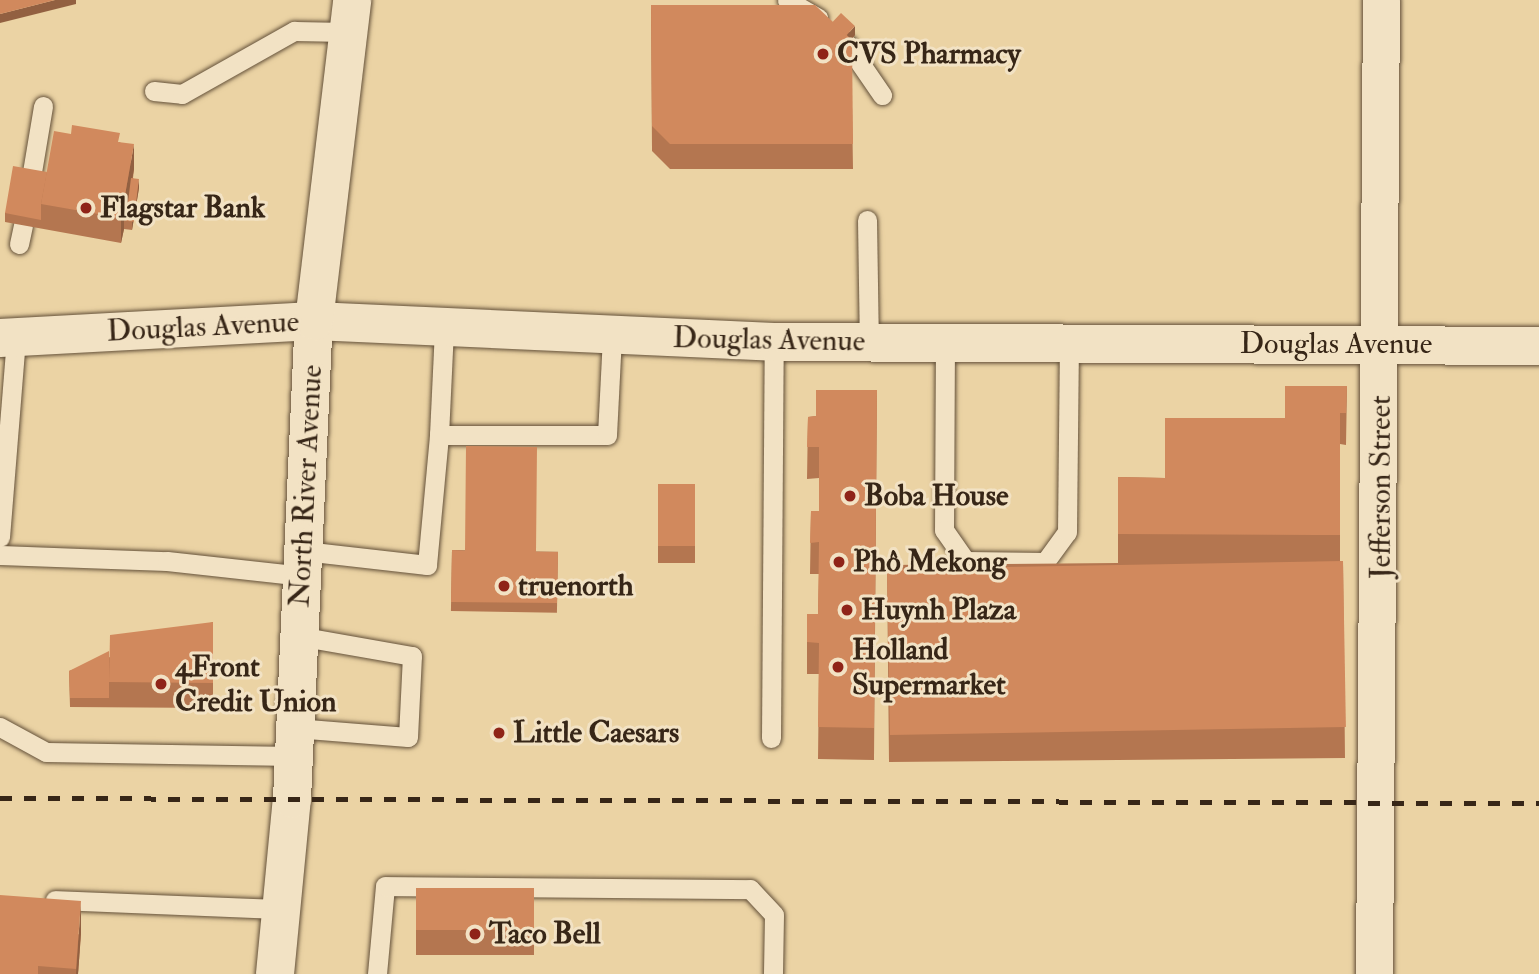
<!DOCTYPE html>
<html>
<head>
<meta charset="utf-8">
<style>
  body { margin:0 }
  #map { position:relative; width:1539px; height:974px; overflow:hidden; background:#ebd3a4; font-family:"IM FELL Double Pica",serif }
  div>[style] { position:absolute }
  .roads { filter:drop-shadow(0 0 2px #64513a) drop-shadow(0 0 2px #64513a) }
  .lane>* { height:19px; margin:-9.5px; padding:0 9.5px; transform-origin:9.5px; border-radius:9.5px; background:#f2e2c4 }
  .street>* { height:37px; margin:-18.5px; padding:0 18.5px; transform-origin:18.5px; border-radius:18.5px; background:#f2e2c4 }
  .secondary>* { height:38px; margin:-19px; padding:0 19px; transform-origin:19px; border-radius:19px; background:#f2e2c4 }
  .rail>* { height:5px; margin-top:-2.5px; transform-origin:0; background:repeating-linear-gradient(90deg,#372617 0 12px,transparent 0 24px) }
  .wall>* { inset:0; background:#b47650; transform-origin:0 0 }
  .shaded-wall>* { inset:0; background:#926041 }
  .building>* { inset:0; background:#d1895d; transform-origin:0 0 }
  .dots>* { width:19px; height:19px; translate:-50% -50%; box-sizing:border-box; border:4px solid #f2e2c4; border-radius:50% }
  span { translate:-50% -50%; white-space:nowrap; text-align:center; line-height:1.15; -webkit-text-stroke:6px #f2e2c4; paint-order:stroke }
  .poi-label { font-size:30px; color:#372617; font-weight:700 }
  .left { translate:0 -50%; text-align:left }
  .street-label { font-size:30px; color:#372617 }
</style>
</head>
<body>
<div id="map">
  <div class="roads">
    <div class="lane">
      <i style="left:787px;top:0;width:36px;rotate:30deg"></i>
      <i style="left:847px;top:44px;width:62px;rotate:55.5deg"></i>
      <i style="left:154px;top:91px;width:28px;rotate:6deg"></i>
      <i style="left:182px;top:94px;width:129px;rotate:-29.4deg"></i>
      <i style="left:294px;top:31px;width:53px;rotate:1.1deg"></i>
      <i style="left:31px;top:178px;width:73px;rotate:-80.5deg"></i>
      <i style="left:867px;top:220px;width:121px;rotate:89.1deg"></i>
      <i style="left:19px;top:244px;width:19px;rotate:-78deg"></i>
      <i style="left:945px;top:340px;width:190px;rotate:90.3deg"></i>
      <i style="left:944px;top:530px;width:38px;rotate:55deg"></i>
      <i style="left:966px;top:561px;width:79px;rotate:0.7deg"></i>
      <i style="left:1045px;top:562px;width:37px;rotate:-54deg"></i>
      <i style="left:1067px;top:532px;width:190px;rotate:-89.4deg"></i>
      <i style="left:439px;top:435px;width:108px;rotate:-87.3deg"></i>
      <i style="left:0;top:537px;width:200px;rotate:-85.4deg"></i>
      <i style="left:304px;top:551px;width:124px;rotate:6.5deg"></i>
      <i style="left:427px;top:565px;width:131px;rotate:-84.7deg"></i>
      <i style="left:439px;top:435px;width:168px"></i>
      <i style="left:607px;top:435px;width:98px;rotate:-87.1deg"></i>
      <i style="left:0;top:555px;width:167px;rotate:2.1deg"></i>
      <i style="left:167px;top:561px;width:137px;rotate:6.3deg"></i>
      <i style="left:0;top:727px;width:52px;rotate:28.5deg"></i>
      <i style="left:46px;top:752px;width:248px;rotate:0.9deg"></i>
      <i style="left:295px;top:728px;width:113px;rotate:4.6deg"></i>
      <i style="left:408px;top:737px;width:81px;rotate:-87.2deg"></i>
      <i style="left:412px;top:656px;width:115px;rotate:-170deg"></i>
      <i style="left:771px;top:738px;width:396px;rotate:-89.6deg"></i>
      <i style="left:55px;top:900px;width:226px;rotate:2.3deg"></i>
      <i style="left:377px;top:974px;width:88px;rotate:-84.8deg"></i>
      <i style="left:385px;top:886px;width:365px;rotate:0.5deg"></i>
      <i style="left:750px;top:889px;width:35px;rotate:47deg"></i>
      <i style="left:774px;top:915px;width:59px;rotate:91deg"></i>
    </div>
    <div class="street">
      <i style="left:1374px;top:974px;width:974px;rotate:-89.59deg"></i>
    </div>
    <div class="secondary">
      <i style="left:0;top:338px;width:314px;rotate:-3.1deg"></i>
      <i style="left:314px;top:321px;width:460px;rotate:2.6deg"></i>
      <i style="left:774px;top:342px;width:765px;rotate:0.3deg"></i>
      <i style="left:275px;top:974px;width:176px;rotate:-84.5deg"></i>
      <i style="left:292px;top:799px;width:479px;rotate:-87.4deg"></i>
      <i style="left:314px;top:321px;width:323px;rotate:-83.2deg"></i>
    </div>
  </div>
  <div class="rail">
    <i style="left:0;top:798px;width:1539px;rotate:0.19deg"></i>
  </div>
  <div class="wall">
    <i style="clip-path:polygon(651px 5px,832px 22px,855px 35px,851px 40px,853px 169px,670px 169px,652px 151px)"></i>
    <i style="clip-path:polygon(120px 142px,134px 169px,133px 178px,139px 188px,132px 230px,124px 229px,121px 243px,5px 222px,5px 213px,47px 172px)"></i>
    <i style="clip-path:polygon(1347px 386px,1346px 445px,1340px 444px,1340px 561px,1343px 561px,1345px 758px,889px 762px,887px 565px,1118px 563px,1118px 477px,1165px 478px,1285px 418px)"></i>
    <i style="clip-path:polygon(877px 390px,874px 760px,818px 759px,819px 674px,807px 674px,807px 614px,818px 614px,819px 574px,810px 574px,811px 511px,819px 511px,819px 478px,807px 479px,808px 417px,816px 416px)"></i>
    <i style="left:658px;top:484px;width:37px;height:79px"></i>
    <i style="left:452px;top:550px;width:106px;height:61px;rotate:1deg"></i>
    <i style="clip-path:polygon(213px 622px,213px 708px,70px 707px,69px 671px)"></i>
    <i style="left:416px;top:888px;width:118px;height:67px"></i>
    <i style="clip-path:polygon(81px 933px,78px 974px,0 974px)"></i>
  </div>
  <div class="shaded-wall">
    <i style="clip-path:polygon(55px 0,76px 0,76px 4px,0 23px,0 14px)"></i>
    <i style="clip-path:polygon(855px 26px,855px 35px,839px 53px,839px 44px)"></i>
    <i style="clip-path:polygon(134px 144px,134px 169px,125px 220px,124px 220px,124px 229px,121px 243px,121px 218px)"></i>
    <i style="clip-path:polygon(139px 179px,139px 188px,132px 230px,132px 221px)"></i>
    <i style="clip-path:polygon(81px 901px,81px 933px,78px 974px,76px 974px)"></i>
  </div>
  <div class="building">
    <i style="clip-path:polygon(0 0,55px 0,0 14px)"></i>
    <i style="clip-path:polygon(651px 5px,815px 5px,852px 40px,853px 144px,670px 144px,652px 126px)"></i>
    <i style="left:841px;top:13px;width:19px;height:13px;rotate:43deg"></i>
    <i style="clip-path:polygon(72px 125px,120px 133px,118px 142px,134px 144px,121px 218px,41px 204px,54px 131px,71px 134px)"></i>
    <i style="clip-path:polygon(13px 166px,47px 172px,41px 204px,41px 220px,5px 213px)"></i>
    <i style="left:131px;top:178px;width:8px;height:43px;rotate:7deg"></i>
    <i style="clip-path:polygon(1285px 386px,1347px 386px,1346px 413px,1340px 413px,1340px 535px,1118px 534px,1118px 477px,1165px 478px,1165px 418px,1285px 418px)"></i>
    <i style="clip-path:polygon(816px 390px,877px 390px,874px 728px,818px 727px,819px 643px,807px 642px,807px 614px,818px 614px,819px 542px,810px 543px,811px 511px,819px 511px,819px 447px,807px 447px,808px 417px,816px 416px)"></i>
    <i style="clip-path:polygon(466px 446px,537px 447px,536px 552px,558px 552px,557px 603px,451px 602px,452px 550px,465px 551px)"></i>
    <i style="left:658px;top:484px;width:37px;height:62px"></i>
    <i style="left:1343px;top:561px;width:166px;height:456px;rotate:89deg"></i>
    <i style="clip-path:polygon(213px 622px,213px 683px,109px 682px,110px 635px)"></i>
    <i style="clip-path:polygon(109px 651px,109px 698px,70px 698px,69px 671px)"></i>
    <i style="left:416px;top:888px;width:118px;height:42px"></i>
    <i style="clip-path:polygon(0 895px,81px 901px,76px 969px,38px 966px,38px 974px,0 974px)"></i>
  </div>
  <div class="dots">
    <i style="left:823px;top:54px;background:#8f2418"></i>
    <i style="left:86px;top:208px;background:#8f2418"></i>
    <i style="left:850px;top:496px;background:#8f2418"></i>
    <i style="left:839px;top:562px;background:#8f2418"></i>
    <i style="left:504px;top:586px;background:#8f2418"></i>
    <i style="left:847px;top:610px;background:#8f2418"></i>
    <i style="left:838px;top:667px;background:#8f2418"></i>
    <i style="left:161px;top:684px;background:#8f2418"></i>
    <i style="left:499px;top:733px;background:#8f2418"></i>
    <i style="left:475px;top:934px;background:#8f2418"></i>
  </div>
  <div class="poi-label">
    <span class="left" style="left:837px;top:54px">CVS Pharmacy</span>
    <span class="left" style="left:100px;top:208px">Flagstar Bank</span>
    <span class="left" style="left:864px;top:496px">Boba House</span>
    <span class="left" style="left:853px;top:562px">Phô Mekong</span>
    <span class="left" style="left:518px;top:586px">truenorth</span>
    <span class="left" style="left:861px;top:610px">Huynh Plaza</span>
    <span class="left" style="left:852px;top:667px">Holland<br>Supermarket</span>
    <span class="left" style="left:175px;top:684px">4Front<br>Credit Union</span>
    <span class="left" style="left:513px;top:733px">Little Caesars</span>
    <span class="left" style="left:489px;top:934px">Taco Bell</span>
  </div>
  <div class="street-label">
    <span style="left:203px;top:327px;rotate:-3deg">Douglas Avenue</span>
    <span style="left:769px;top:340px;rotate:1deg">Douglas Avenue</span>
    <span style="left:1336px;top:344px">Douglas Avenue</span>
    <span style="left:306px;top:486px;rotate:-87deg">North River Avenue</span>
    <span style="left:1381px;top:487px;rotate:-90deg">Jefferson Street</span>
  </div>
</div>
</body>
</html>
